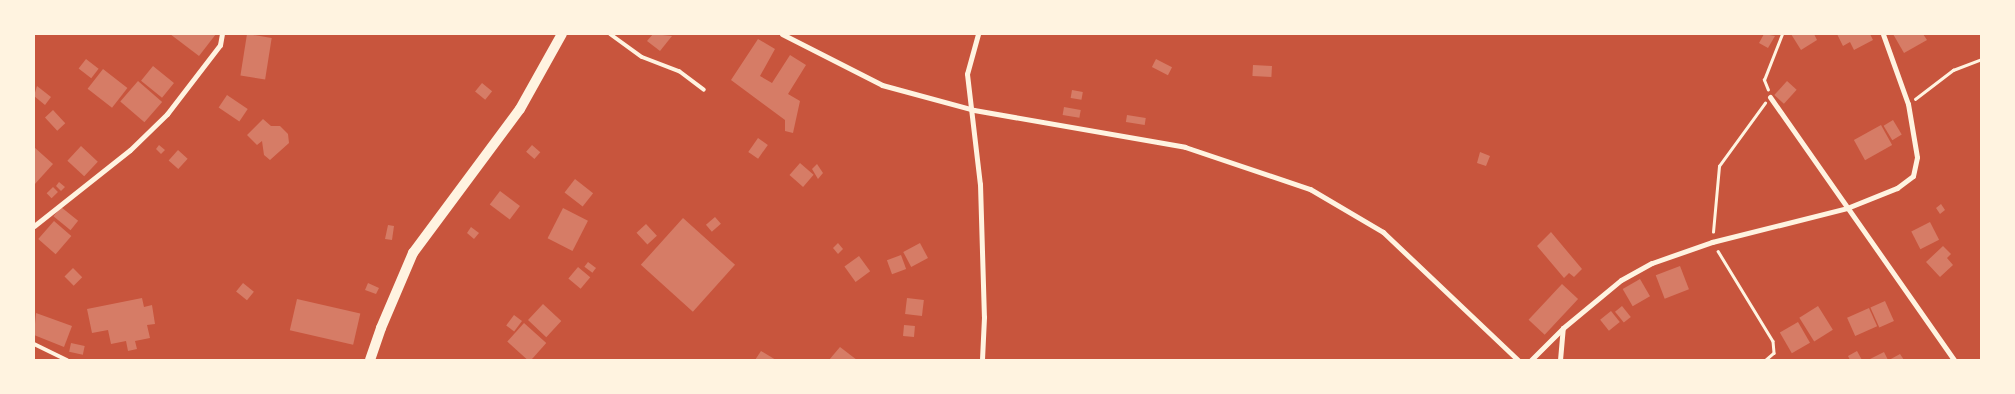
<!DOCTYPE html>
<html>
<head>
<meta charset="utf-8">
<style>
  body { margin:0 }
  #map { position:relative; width:2015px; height:394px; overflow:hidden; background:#c8553d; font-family:"IBM Plex Sans",sans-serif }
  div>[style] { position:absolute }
  .building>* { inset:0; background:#d67c66; transform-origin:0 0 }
  .path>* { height:2.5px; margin:-1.25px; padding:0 1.25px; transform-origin:1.25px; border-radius:1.25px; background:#fff3e0 }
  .service>* { height:4px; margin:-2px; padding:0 2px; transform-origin:2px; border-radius:2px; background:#fff3e0 }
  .minor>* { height:5px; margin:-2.5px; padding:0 2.5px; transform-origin:2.5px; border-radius:2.5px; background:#fff3e0 }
  .secondary>* { height:10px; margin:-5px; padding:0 5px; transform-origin:5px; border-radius:5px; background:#fff3e0 }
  span { translate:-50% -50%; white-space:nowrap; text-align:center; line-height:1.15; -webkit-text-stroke:4.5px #fff3e0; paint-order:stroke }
  .frame { position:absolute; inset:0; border:35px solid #fff3e0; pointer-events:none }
</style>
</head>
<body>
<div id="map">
  <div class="building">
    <i style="clip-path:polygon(170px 34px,216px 34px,199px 56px)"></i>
    <i style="left:247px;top:34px;width:25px;height:42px;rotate:9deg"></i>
    <i style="clip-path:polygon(653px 34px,672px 36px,660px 51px,647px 41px)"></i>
    <i style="clip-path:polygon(1764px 34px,1775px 36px,1768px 48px,1759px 43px)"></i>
    <i style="clip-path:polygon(1791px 34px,1814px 34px,1817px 40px,1801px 50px)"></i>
    <i style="clip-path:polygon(1837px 34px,1870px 34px,1873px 40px,1854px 50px,1850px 42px,1843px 46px)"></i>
    <i style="clip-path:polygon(1893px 34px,1923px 34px,1927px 40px,1904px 53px)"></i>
    <i style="clip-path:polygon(758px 39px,775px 49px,760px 76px,772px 83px,790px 55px,806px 65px,788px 94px,800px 101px,793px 133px,785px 131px,785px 120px,731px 80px)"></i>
    <i style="left:86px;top:59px;width:16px;height:12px;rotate:38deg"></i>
    <i style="left:1156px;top:59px;width:18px;height:9px;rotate:27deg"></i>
    <i style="left:1253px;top:65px;width:19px;height:11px;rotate:3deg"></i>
    <i style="left:153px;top:66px;width:27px;height:19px;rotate:39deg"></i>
    <i style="left:103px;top:69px;width:31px;height:25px;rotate:38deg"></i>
    <i style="left:138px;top:81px;width:32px;height:27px;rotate:41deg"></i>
    <i style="left:1787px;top:81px;width:13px;height:19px;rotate:42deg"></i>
    <i style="left:482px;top:83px;width:13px;height:11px;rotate:39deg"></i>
    <i style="clip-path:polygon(37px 86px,51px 97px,45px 105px,34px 96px)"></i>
    <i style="left:1072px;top:90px;width:11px;height:8px;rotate:10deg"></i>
    <i style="left:227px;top:95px;width:25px;height:15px;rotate:34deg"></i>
    <i style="left:1064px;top:107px;width:17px;height:8px;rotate:10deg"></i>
    <i style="left:53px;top:110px;width:18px;height:11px;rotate:47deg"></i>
    <i style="left:1127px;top:115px;width:19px;height:7px;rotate:9deg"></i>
    <i style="clip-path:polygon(263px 119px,271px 126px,280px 126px,288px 134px,289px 143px,270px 160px,264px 155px,262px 141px,257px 145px,247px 135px)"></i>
    <i style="left:1893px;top:120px;width:17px;height:11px;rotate:59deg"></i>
    <i style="left:1881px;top:125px;width:23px;height:31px;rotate:61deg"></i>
    <i style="left:758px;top:138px;width:12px;height:17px;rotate:35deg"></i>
    <i style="clip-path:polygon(159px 145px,165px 150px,161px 154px,156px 149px)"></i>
    <i style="left:532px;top:145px;width:11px;height:9px;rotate:41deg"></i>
    <i style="left:81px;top:146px;width:23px;height:20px;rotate:43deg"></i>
    <i style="clip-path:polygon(34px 147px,53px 164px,34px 185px)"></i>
    <i style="left:178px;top:150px;width:13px;height:14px;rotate:42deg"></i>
    <i style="clip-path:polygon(1480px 152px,1490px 156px,1486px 166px,1477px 163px)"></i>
    <i style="left:800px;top:163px;width:18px;height:16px;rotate:41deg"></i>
    <i style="clip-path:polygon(817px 164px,823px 173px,818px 179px,812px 169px)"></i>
    <i style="left:575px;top:179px;width:23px;height:17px;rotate:38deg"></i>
    <i style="clip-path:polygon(59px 182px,65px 187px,61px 191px,56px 186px)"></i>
    <i style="left:53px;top:187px;width:7px;height:9px;rotate:45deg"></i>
    <i style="left:500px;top:191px;width:25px;height:17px;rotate:37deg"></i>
    <i style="clip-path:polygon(1941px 204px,1945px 210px,1940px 214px,1936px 208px)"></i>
    <i style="left:61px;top:207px;width:22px;height:12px;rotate:39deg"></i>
    <i style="left:563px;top:208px;width:28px;height:34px;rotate:27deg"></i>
    <i style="left:715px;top:217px;width:9px;height:12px;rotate:49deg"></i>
    <i style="left:683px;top:218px;width:70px;height:63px;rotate:42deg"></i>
    <i style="left:54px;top:221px;width:23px;height:24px;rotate:41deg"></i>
    <i style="left:1930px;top:222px;width:20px;height:21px;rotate:63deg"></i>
    <i style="left:646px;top:224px;width:16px;height:13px;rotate:47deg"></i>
    <i style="clip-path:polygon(388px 225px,394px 226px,392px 240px,385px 239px)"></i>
    <i style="clip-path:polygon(471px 227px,479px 233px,474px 239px,467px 233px)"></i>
    <i style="clip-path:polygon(1551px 232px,1582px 269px,1574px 277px,1569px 273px,1564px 278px,1537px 246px)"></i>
    <i style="clip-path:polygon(838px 243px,843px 249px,838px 254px,833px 248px)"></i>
    <i style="left:920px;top:243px;width:17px;height:19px;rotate:62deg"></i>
    <i style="clip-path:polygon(1943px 246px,1951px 254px,1947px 258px,1953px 265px,1940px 277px,1926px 262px)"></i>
    <i style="left:901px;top:255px;width:15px;height:15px;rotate:70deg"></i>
    <i style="left:859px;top:256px;width:19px;height:18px;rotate:54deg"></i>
    <i style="left:588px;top:262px;width:10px;height:6px;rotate:37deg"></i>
    <i style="left:1680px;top:266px;width:25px;height:26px;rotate:69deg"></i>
    <i style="left:578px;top:267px;width:16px;height:15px;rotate:40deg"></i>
    <i style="left:73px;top:268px;width:13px;height:12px;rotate:45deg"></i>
    <i style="left:1640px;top:279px;width:20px;height:20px;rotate:60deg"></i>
    <i style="left:243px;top:283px;width:14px;height:11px;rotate:39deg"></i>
    <i style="clip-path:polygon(368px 283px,379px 288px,376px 294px,365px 290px)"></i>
    <i style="left:1562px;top:284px;width:22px;height:49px;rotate:43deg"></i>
    <i style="clip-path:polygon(142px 298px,144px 307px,152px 305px,155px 324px,147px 325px,150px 338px,135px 341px,137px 349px,128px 351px,126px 341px,111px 344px,108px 330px,92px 333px,87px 309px)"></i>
    <i style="left:907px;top:298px;width:17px;height:16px;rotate:7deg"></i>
    <i style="left:297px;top:299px;width:65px;height:32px;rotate:13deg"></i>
    <i style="left:1885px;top:301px;width:22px;height:16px;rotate:66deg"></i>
    <i style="left:543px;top:304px;width:25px;height:22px;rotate:43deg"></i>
    <i style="left:1622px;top:306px;width:14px;height:9px;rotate:51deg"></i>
    <i style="left:1818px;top:306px;width:28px;height:22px;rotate:58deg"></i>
    <i style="left:1869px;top:308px;width:20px;height:24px;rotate:66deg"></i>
    <i style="left:1611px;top:311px;width:14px;height:14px;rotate:51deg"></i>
    <i style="clip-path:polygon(36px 313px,72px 326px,64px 347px,34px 335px)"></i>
    <i style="left:514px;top:315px;width:10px;height:13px;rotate:37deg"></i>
    <i style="left:1798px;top:322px;width:24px;height:21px;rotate:60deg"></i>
    <i style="left:524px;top:323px;width:30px;height:25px;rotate:42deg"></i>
    <i style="left:904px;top:325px;width:11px;height:11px;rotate:5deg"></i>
    <i style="left:71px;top:343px;width:14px;height:9px;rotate:12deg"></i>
    <i style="clip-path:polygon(840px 347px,857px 360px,829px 360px)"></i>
    <i style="clip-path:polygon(761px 351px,776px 360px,755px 360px)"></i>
    <i style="clip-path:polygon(1857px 351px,1862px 360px,1850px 360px,1848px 356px)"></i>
    <i style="clip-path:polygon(1884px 352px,1888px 360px,1868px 360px)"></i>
    <i style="clip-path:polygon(1900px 354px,1904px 360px,1889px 360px)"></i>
  </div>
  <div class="path">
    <i style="left:1768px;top:90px;width:11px;rotate:-112deg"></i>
    <i style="left:1764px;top:80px;width:49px;rotate:-68.6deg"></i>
    <i style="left:1915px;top:99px;width:48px;rotate:-37.3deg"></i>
    <i style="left:1953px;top:70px;width:30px;rotate:-21deg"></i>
    <i style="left:1713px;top:232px;width:66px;rotate:-84.8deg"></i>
    <i style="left:1719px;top:166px;width:78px;rotate:-53.9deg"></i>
    <i style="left:1718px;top:251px;width:105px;rotate:58.6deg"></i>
    <i style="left:1773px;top:341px;width:12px;rotate:85deg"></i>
    <i style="left:1774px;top:353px;width:11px;rotate:139deg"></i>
  </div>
  <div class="service">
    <i style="left:610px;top:34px;width:39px;rotate:36deg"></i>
    <i style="left:642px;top:57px;width:40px;rotate:21deg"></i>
    <i style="left:679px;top:71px;width:31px;rotate:37deg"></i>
    <i style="left:34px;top:344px;width:37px;rotate:26deg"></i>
  </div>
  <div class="minor">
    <i style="left:782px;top:34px;width:112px;rotate:27deg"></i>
    <i style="left:882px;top:85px;width:95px;rotate:15.2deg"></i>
    <i style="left:974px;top:110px;width:214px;rotate:9.9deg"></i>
    <i style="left:1185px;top:147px;width:132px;rotate:18.6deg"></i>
    <i style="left:1310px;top:189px;width:85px;rotate:30.5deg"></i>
    <i style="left:1383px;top:232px;width:186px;rotate:43.5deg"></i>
    <i style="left:978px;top:34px;width:41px;rotate:105.4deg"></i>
    <i style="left:967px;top:74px;width:111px;rotate:83.3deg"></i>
    <i style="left:980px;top:184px;width:133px;rotate:88.3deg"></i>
    <i style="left:984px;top:317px;width:43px;rotate:92.7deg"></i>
    <i style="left:1770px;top:97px;width:321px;rotate:55deg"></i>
    <i style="left:34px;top:226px;width:122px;rotate:-38.4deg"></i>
    <i style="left:130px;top:150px;width:52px;rotate:-44.2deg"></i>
    <i style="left:167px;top:114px;width:87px;rotate:-52.5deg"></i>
    <i style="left:220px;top:45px;width:11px;rotate:-80deg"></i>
    <i style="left:1531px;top:360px;width:45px;rotate:-45deg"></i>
    <i style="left:1563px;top:328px;width:75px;rotate:-39.6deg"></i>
    <i style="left:1621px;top:280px;width:35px;rotate:-29deg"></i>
    <i style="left:1652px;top:263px;width:64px;rotate:-19.3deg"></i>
    <i style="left:1712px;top:242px;width:139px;rotate:-14.1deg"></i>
    <i style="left:1847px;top:208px;width:54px;rotate:-21.8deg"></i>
    <i style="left:1897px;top:188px;width:20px;rotate:-37deg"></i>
    <i style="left:1913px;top:176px;width:19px;rotate:-78deg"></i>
    <i style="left:1917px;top:157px;width:54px;rotate:-99.6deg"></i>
    <i style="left:1908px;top:104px;width:74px;rotate:-109.7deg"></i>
    <i style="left:1560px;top:360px;width:32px;rotate:-85deg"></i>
  </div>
  <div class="secondary">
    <i style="left:370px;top:360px;width:34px;rotate:-71deg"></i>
    <i style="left:381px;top:328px;width:82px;rotate:-66.9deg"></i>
    <i style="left:413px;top:253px;width:179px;rotate:-53.4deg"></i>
    <i style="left:520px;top:109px;width:86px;rotate:-60.8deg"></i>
  </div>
  <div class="frame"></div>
</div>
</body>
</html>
